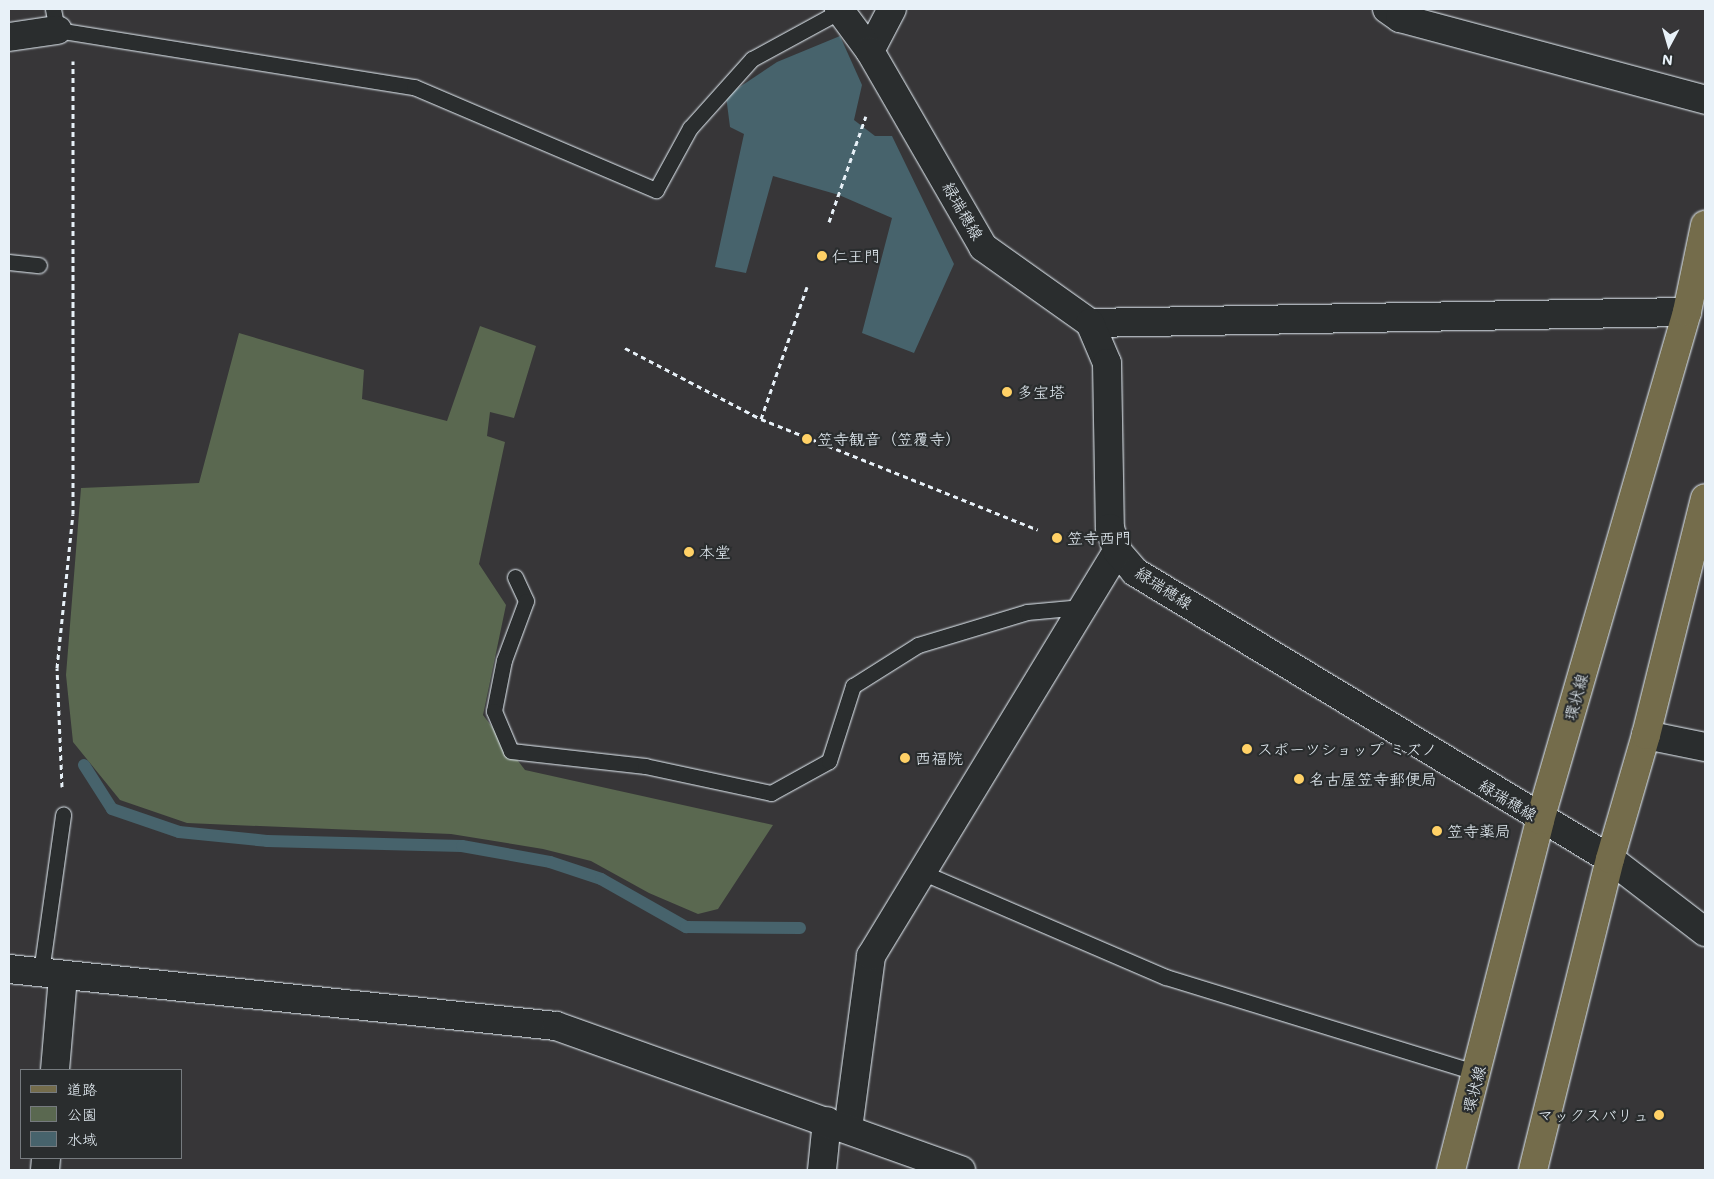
<!DOCTYPE html>
<html>
<head>
<meta charset="utf-8">
<style>
  body { margin:0 }
  #map { position:relative; width:1714px; height:1179px; overflow:hidden; background:#373638; font-family:Mali,"Klee One",sans-serif }
  div>[style] { position:absolute }
  .green>* { inset:0; background:#5a6850 }
  .water>* { inset:0; background:#47636c }
  .stream>* { height:12px; margin:-6px; padding:0 6px; transform-origin:6px; border-radius:6px; background:#47636c }
  .path>* { height:3px; margin-top:-1.5px; transform-origin:0; background:repeating-linear-gradient(90deg,#e8f1f8 0 5px,transparent 0 9px) }
  .roads { filter:drop-shadow(0 0 1px #e8f1f8) drop-shadow(0 0 1px #e8f1f8) }
  .service>* { height:15px; margin:-7.5px; padding:0 7.5px; transform-origin:7.5px; border-radius:7.5px; background:#2a2d2e }
  .minor>* { height:28px; margin:-14px; padding:0 14px; transform-origin:14px; border-radius:14px; background:#2a2d2e }
  .tertiary>* { height:28px; margin:-14px; padding:0 14px; transform-origin:14px; border-radius:14px; background:#2a2d2e }
  .secondary>* { height:28px; margin:-14px; padding:0 14px; transform-origin:14px; border-radius:14px; background:#2a2d2e }
  .primary>* { height:28px; margin:-14px; padding:0 14px; transform-origin:14px; border-radius:14px; background:#746c4b }
  .dots>* { width:14px; height:14px; translate:-50% -50%; box-sizing:border-box; border:2px solid #2a2d2e; border-radius:50% }
  span { translate:-50% -50%; white-space:nowrap; text-align:center; line-height:1.15; -webkit-text-stroke:4.5px #2a2d2e; paint-order:stroke }
  .street-label { font-size:16px; color:#e8f1f8 }
  .poi-label { font-size:16px; color:#e8f1f8 }
  .left { translate:0 -50%; text-align:left }
  .right { translate:-100% -50%; text-align:right }
  .frame { position:absolute; inset:0; border:10px solid #e8f1f8; pointer-events:none }
  .legend { position:absolute; left:20px; top:1069px; width:162px; height:90px; box-sizing:border-box; background:#2a2d2e; border:1px solid #767b7f; margin:0; padding:6px 9px; list-style:none; font-size:15px; color:#e8f1f8 }
  .legend li { display:flex; align-items:center; gap:10px; height:25px }
  .legend b { width:25px; border:1px solid #767b7f }
  .north { position:absolute; left:1644px; top:20px; width:50px; height:50px; -webkit-text-stroke:4px #2a2d2e; paint-order:stroke; rotate:186deg; font-size:14px; font-weight:700; line-height:20px; text-align:center; color:#e8f1f8 }
  .north::after { content:''; display:block; margin:auto; width:18px; height:22px; background:#e8f1f8; clip-path:polygon(50% 0,100% 100%,50% 72%,0 100%) }
</style>
</head>
<body>
<div id="map">
  <div class="green">
    <i style="clip-path:polygon(480px 326px,536px 346px,514px 418px,490px 412px,487px 436px,505px 442px,479px 564px,506px 605px,483px 715px,525px 770px,773px 825px,718px 909px,698px 914px,649px 893px,591px 861px,543px 849px,451px 834px,187px 823px,120px 800px,73px 742px,66px 675px,81px 488px,199px 483px,239px 333px,364px 370px,362px 399px,447px 421px)"></i>
  </div>
  <div class="water">
    <i style="clip-path:polygon(840px 36px,862px 85px,854px 120px,875px 136px,892px 136px,954px 264px,914px 353px,862px 333px,892px 218px,839px 195px,773px 176px,746px 273px,715px 267px,744px 134px,730px 127px,726px 96px,777px 62px)"></i>
  </div>
  <div class="stream">
    <i style="left:84px;top:765px;width:52px;rotate:57.5deg"></i>
    <i style="left:112px;top:809px;width:71px;rotate:18.9deg"></i>
    <i style="left:179px;top:832px;width:88px;rotate:5.8deg"></i>
    <i style="left:267px;top:841px;width:195px;rotate:1.5deg"></i>
    <i style="left:462px;top:846px;width:89px;rotate:10.3deg"></i>
    <i style="left:550px;top:862px;width:54px;rotate:18.4deg"></i>
    <i style="left:601px;top:879px;width:98px;rotate:29.5deg"></i>
    <i style="left:686px;top:927px;width:114px;rotate:0.5deg"></i>
  </div>
  <div class="path">
    <i style="left:829px;top:222px;width:112px;rotate:-70.8deg"></i>
    <i style="left:625px;top:348px;width:153px;rotate:27.6deg"></i>
    <i style="left:761px;top:419px;width:298px;rotate:21.8deg"></i>
    <i style="left:761px;top:419px;width:140px;rotate:-70.8deg"></i>
    <i style="left:62px;top:787px;width:119px;rotate:-92.4deg"></i>
    <i style="left:57px;top:668px;width:155px;rotate:-84.1deg"></i>
    <i style="left:73px;top:514px;width:453px;rotate:-90deg"></i>
  </div>
  <div class="roads">
    <div class="service">
      <i style="left:53px;top:9px;width:21px;rotate:79deg"></i>
      <i style="left:57px;top:30px;width:362px;rotate:9.1deg"></i>
      <i style="left:414px;top:87px;width:263px;rotate:23.1deg"></i>
      <i style="left:656px;top:190px;width:71px;rotate:-61.3deg"></i>
      <i style="left:690px;top:128px;width:93px;rotate:-48.1deg"></i>
      <i style="left:752px;top:59px;width:100px;rotate:-28.6deg"></i>
      <i style="left:9px;top:262px;width:30px;rotate:6deg"></i>
      <i style="left:515px;top:577px;width:26px;rotate:65deg"></i>
      <i style="left:526px;top:601px;width:63px;rotate:110.4deg"></i>
      <i style="left:504px;top:660px;width:52px;rotate:101.1deg"></i>
      <i style="left:494px;top:711px;width:43px;rotate:67deg"></i>
      <i style="left:511px;top:751px;width:135px;rotate:6.4deg"></i>
      <i style="left:645px;top:766px;width:129px;rotate:12.1deg"></i>
      <i style="left:771px;top:793px;width:66px;rotate:-28.9deg"></i>
      <i style="left:829px;top:761px;width:79px;rotate:-72.3deg"></i>
      <i style="left:853px;top:686px;width:77px;rotate:-32.2deg"></i>
      <i style="left:918px;top:645px;width:114px;rotate:-16.8deg"></i>
      <i style="left:1027px;top:612px;width:55px;rotate:-5.2deg"></i>
      <i style="left:924px;top:873px;width:263px;rotate:23.3deg"></i>
      <i style="left:1166px;top:977px;width:326px;rotate:17.1deg"></i>
      <i style="left:41px;top:972px;width:159px;rotate:-82deg"></i>
    </div>
    <div class="minor">
      <i style="left:1387px;top:9px;width:16px;rotate:35deg"></i>
      <i style="left:1400px;top:18px;width:316px;rotate:15deg"></i>
      <i style="left:9px;top:37px;width:49px;rotate:-8.3deg"></i>
      <i style="left:870px;top:51px;width:47px;rotate:-62.4deg"></i>
      <i style="left:1090px;top:323px;width:597px;rotate:-1.06deg"></i>
      <i style="left:1646px;top:735px;width:60px;rotate:11.5deg"></i>
      <i style="left:55px;top:1070px;width:94px;rotate:-85.1deg"></i>
      <i style="left:848px;top:1129px;width:175px;rotate:-82.4deg"></i>
      <i style="left:871px;top:956px;width:474px;rotate:-58.7deg"></i>
      <i style="left:45px;top:1170px;width:12px;rotate:-85deg"></i>
      <i style="left:822px;top:1170px;width:49px;rotate:-84.2deg"></i>
    </div>
    <div class="tertiary">
      <i style="left:9px;top:969px;width:550px;rotate:5.95deg"></i>
      <i style="left:556px;top:1026px;width:430px;rotate:19.6deg"></i>
    </div>
    <div class="secondary">
      <i style="left:839px;top:9px;width:52px;rotate:53.6deg"></i>
      <i style="left:870px;top:51px;width:226px;rotate:60deg"></i>
      <i style="left:983px;top:247px;width:131px;rotate:35.4deg"></i>
      <i style="left:1090px;top:323px;width:43px;rotate:67deg"></i>
      <i style="left:1107px;top:363px;width:165px;rotate:89deg"></i>
      <i style="left:1110px;top:528px;width:24px;rotate:73deg"></i>
      <i style="left:1117px;top:551px;width:28px;rotate:49deg"></i>
      <i style="left:1135px;top:572px;width:555px;rotate:31.14deg"></i>
      <i style="left:1610px;top:859px;width:120px;rotate:37.5deg"></i>
    </div>
    <div class="primary">
      <i style="left:1451px;top:1170px;width:361px;rotate:-75.7deg"></i>
      <i style="left:1540px;top:820px;width:529px;rotate:-73.86deg"></i>
      <i style="left:1687px;top:312px;width:89px;rotate:-78.3deg"></i>
      <i style="left:1533px;top:1170px;width:320px;rotate:-76.1deg"></i>
      <i style="left:1610px;top:859px;width:129px;rotate:-73.8deg"></i>
      <i style="left:1646px;top:735px;width:244px;rotate:-76deg"></i>
    </div>
  </div>
  <div class="dots">
    <i style="left:822px;top:256px;background:#ffd166"></i>
    <i style="left:1007px;top:392px;background:#ffd166"></i>
    <i style="left:807px;top:439px;background:#ffd166"></i>
    <i style="left:1057px;top:538px;background:#ffd166"></i>
    <i style="left:689px;top:552px;background:#ffd166"></i>
    <i style="left:1247px;top:749px;background:#ffd166"></i>
    <i style="left:905px;top:758px;background:#ffd166"></i>
    <i style="left:1299px;top:779px;background:#ffd166"></i>
    <i style="left:1437px;top:831px;background:#ffd166"></i>
    <i style="left:1659px;top:1115px;background:#ffd166"></i>
  </div>
  <div class="street-label">
    <span style="left:963px;top:211px;rotate:60deg">緑瑞穂線</span>
    <span style="left:1164px;top:588px;rotate:33deg">緑瑞穂線</span>
    <span style="left:1576px;top:697px;rotate:-74deg">環状線</span>
    <span style="left:1508px;top:800px;rotate:31deg">緑瑞穂線</span>
    <span style="left:1474px;top:1089px;rotate:-75deg">環状線</span>
  </div>
  <div class="poi-label">
    <span class="left" style="left:832px;top:256px">仁王門</span>
    <span class="left" style="left:1017px;top:392px">多宝塔</span>
    <span class="left" style="left:817px;top:439px">笠寺観音（笠覆寺）</span>
    <span class="left" style="left:1067px;top:538px">笠寺西門</span>
    <span class="left" style="left:699px;top:552px">本堂</span>
    <span class="left" style="left:1257px;top:749px">スポーツショップ ミズノ</span>
    <span class="left" style="left:915px;top:758px">西福院</span>
    <span class="left" style="left:1309px;top:779px">名古屋笠寺郵便局</span>
    <span class="left" style="left:1447px;top:831px">笠寺薬局</span>
    <span class="right" style="left:1649px;top:1115px">マックスバリュ</span>
  </div>
  <div class="frame"></div>
  <ul class="legend">
  <li><b style="height:6px;background:#746c4b"></b>道路</li>
  <li><b style="height:14px;background:#5a6850"></b>公園</li>
  <li><b style="height:14px;background:#47636c"></b>水域</li>
  </ul>
  <div class="north">N</div>
</div>
</body>
</html>
